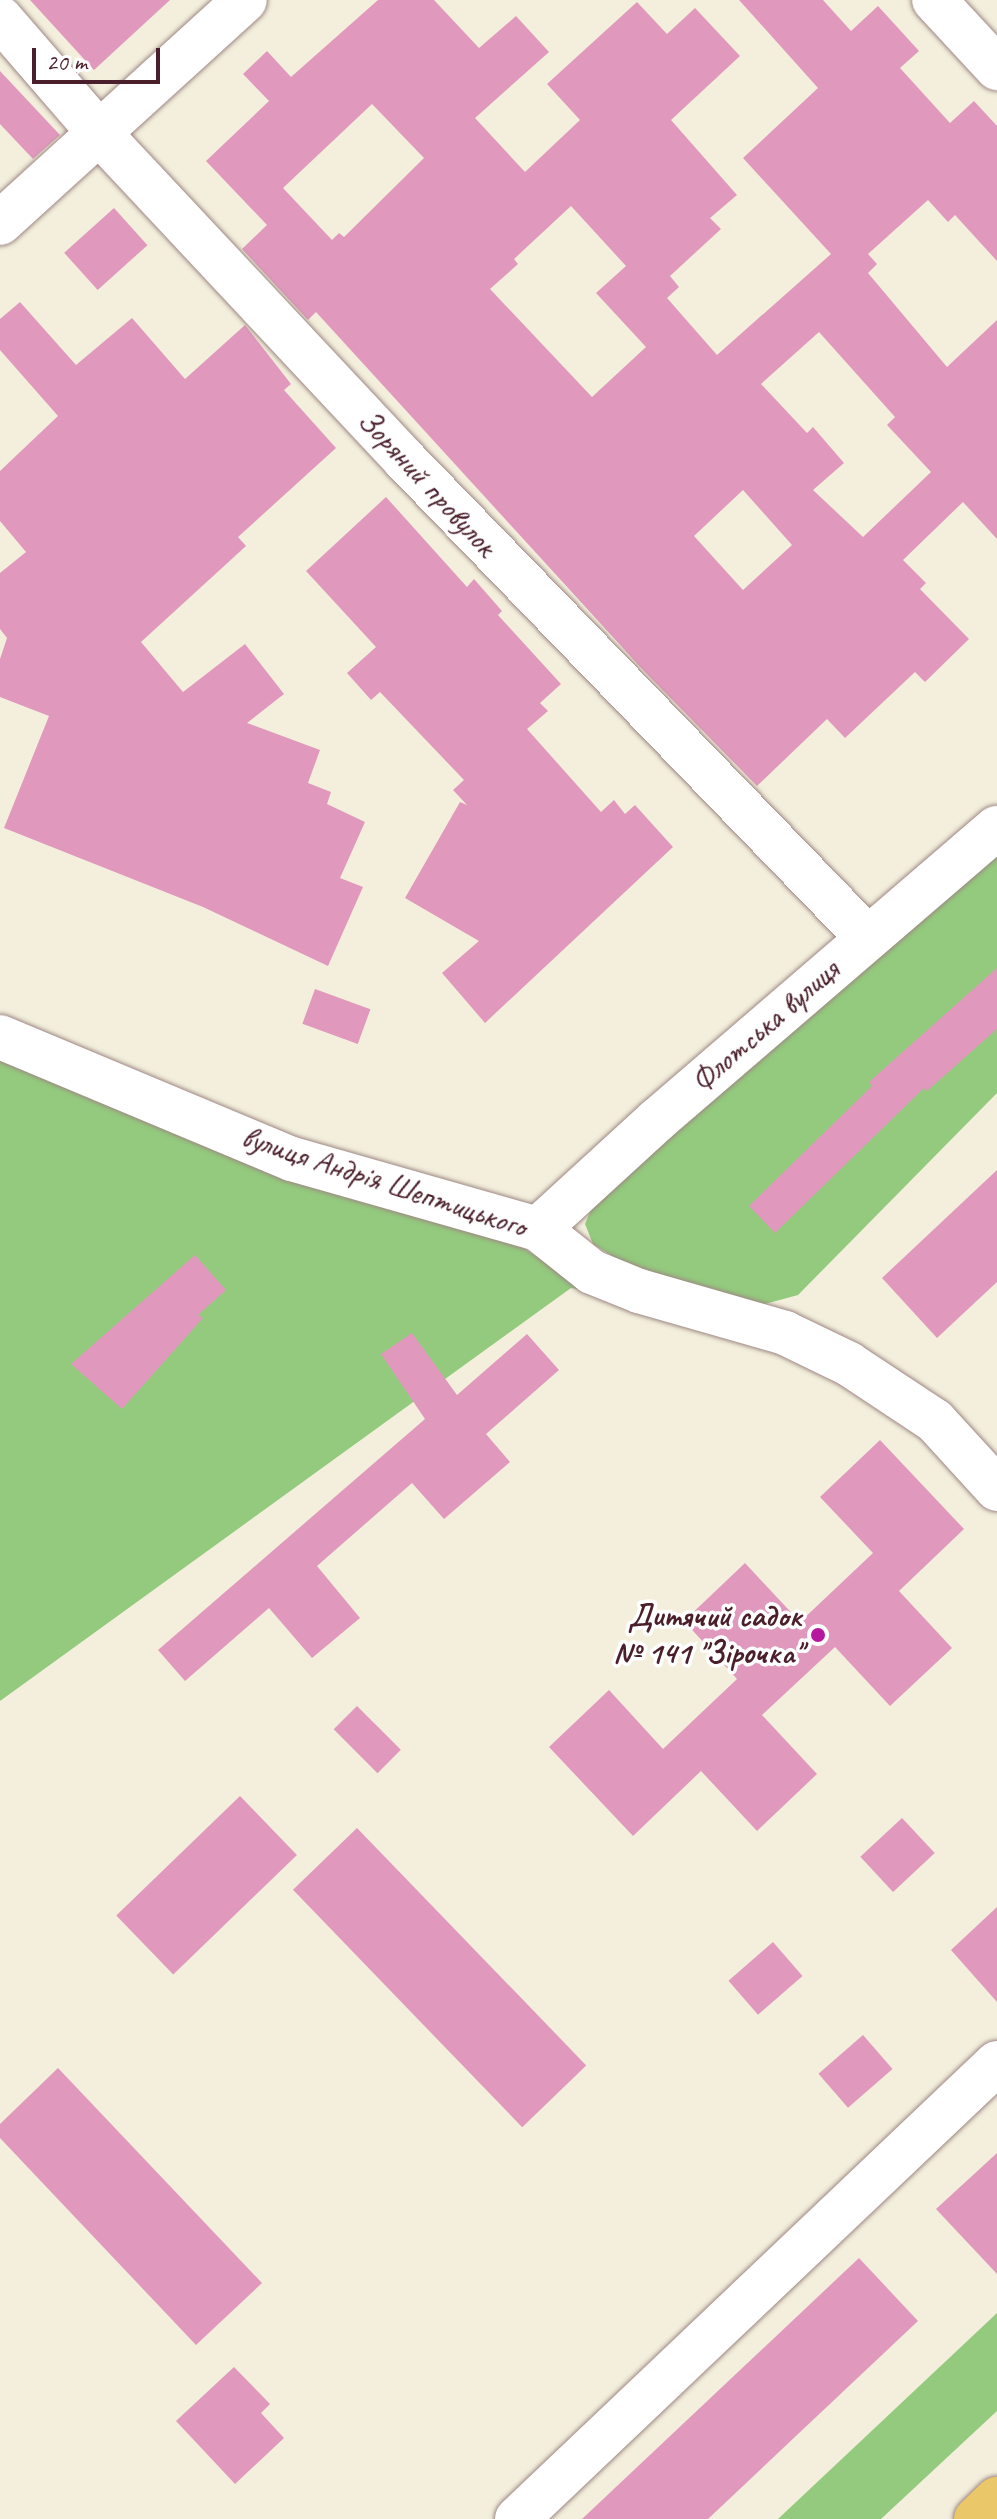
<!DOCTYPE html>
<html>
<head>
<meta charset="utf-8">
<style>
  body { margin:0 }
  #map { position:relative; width:997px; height:2519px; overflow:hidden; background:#f3efdc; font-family:Caveat,sans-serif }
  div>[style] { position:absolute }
  .green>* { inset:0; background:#93ca7d }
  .building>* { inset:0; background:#e099bd; transform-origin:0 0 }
  .roads { filter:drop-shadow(0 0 2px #9e8784) drop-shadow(0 0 2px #9e8784) }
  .minor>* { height:44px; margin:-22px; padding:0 22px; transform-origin:22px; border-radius:22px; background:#fff }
  .highway>* { height:44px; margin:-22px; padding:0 22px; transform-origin:22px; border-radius:22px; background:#eac769 }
  .dots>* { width:22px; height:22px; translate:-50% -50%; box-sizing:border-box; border:4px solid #fff; border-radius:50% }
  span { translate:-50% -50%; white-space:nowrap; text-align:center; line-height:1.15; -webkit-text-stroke:7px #fff; paint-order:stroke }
  .street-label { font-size:32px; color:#4a1f2b }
  .poi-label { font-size:32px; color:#4a1f2b; font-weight:700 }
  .right { translate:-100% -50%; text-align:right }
  .scale { position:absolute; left:32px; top:48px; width:128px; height:36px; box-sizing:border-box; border:4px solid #4a1f2b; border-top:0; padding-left:10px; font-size:24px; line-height:28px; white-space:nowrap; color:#4a1f2b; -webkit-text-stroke:6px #fff; paint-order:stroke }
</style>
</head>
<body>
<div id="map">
  <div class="green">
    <i style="clip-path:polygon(997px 851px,997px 1093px,798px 1295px,754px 1307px,653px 1281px,593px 1244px,585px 1224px,592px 1207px,765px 1047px)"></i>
    <i style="clip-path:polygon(0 1021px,493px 1228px,589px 1291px,571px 1288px,0 1701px)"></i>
    <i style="clip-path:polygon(997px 2313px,997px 2411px,881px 2519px,778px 2519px)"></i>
  </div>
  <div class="building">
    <i style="clip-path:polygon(30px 0,170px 0,94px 70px)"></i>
    <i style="clip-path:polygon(evenodd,378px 0,434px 0,479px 48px,516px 16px,549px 52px,475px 118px,525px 172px,580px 120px,547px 84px,637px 2px,667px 34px,695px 8px,740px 56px,671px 120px,737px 195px,710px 218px,721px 229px,670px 276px,679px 287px,667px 298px,717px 355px,831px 254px,743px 158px,818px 88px,739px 0,823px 0,851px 31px,878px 6px,919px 51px,900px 68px,950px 123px,974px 101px,997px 126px,997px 261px,955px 215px,948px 222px,928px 200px,868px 254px,877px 264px,868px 273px,947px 367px,997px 320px,997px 539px,963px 502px,903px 560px,926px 583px,920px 589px,969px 639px,925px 682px,915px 672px,845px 738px,827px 719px,757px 786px,643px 670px,316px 312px,308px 320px,242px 249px,267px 225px,206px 161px,269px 101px,243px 74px,267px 51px,291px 77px,378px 0,372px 104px,424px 158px,344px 237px,339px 233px,332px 240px,283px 188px,372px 104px,378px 0,571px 206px,626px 266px,596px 293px,646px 347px,592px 397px,490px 289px,518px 264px,514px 259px,571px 206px,378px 0,819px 332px,895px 417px,887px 425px,931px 472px,863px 537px,813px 490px,844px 463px,813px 427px,807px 433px,761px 384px,819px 332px,378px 0,743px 490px,792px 545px,743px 590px,694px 536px,743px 490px)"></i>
    <i style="clip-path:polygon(0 71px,60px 135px,33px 159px,0 124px)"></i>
    <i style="left:114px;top:208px;width:50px;height:67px;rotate:48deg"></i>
    <i style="clip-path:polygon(20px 302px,76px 365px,132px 318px,185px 379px,245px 325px,291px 384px,284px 390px,336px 448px,238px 537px,246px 546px,141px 642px,183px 692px,245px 644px,284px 694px,247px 723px,320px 750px,308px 783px,331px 792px,327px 804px,365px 822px,340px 878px,363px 887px,328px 966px,203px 907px,4px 828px,49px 716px,0 697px,0 659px,7px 638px,0 629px,0 573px,26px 552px,0 521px,0 471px,58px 416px,0 350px,0 319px)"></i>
    <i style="clip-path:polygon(386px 497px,467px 587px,474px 579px,502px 611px,498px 615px,561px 684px,540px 703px,548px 711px,527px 729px,601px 812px,614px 800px,625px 814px,635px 805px,673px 847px,485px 1023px,442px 973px,479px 941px,405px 898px,460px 802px,467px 805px,453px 790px,464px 780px,380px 692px,371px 700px,347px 673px,376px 647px,306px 571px)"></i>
    <i style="clip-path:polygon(997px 968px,997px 1029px,927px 1091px,924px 1088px,775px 1233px,749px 1206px,872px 1086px,869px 1082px)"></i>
    <i style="left:315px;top:989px;width:59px;height:37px;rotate:20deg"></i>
    <i style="clip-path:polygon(997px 1170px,997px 1282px,937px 1338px,882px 1278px)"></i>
    <i style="clip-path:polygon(195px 1255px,226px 1290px,198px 1315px,203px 1318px,122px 1409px,71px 1364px)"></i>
    <i style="clip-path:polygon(412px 1333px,457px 1395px,527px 1334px,559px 1370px,486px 1434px,510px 1462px,444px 1519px,412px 1483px,317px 1566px,360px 1618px,312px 1658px,269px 1608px,185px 1681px,158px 1650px,425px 1419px,381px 1354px)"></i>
    <i style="clip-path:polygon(880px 1440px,964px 1529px,899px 1591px,952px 1648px,890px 1706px,835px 1647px,762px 1715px,817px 1774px,757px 1831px,701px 1771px,633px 1836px,549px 1747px,609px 1690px,663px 1749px,737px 1679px,684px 1621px,745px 1563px,800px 1622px,873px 1553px,820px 1497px)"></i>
    <i style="left:357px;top:1706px;width:62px;height:33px;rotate:45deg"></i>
    <i style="left:240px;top:1796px;width:82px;height:172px;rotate:46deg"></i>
    <i style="left:902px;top:1818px;width:48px;height:57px;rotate:47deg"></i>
    <i style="left:357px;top:1828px;width:330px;height:89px;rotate:46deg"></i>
    <i style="clip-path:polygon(997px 1907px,997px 2002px,951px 1950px)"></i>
    <i style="left:773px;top:1942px;width:45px;height:59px;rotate:49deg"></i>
    <i style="left:863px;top:2035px;width:45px;height:59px;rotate:49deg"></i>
    <i style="clip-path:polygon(58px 2068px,262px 2283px,196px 2345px,0 2138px,0 2124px)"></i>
    <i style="clip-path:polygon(997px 2153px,997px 2274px,936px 2209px)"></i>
    <i style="clip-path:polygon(859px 2258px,918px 2321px,708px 2519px,582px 2519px)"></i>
    <i style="clip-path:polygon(234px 2367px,270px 2404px,261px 2413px,284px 2438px,235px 2484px,176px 2421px)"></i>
  </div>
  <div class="roads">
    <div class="minor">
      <i style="left:934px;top:0;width:93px;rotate:47.2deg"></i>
      <i style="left:0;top:18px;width:153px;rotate:49.2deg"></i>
      <i style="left:100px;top:134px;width:446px;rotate:46.9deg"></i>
      <i style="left:405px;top:460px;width:664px;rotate:45.92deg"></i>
      <i style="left:0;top:223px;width:331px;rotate:-42.3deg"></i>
      <i style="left:0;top:1037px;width:316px;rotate:22.7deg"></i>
      <i style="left:292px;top:1159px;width:256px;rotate:15.9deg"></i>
      <i style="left:538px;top:1229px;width:69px;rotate:38.5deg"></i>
      <i style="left:592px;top:1272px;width:51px;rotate:22deg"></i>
      <i style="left:639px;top:1291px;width:152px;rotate:16deg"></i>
      <i style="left:785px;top:1333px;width:71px;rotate:25.8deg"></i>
      <i style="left:849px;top:1364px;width:103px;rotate:33.5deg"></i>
      <i style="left:935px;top:1421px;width:92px;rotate:47.6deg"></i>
      <i style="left:538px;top:1229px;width:161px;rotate:-42.5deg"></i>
      <i style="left:657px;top:1120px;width:448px;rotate:-40.7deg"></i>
      <i style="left:517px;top:2519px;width:662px;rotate:-43.53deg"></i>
    </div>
    <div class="highway">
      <i style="left:976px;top:2519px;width:29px;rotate:-44deg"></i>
    </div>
  </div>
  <div class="dots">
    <i style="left:818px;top:1635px;background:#b5179e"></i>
  </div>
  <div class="street-label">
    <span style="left:427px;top:483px;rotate:47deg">Зоряний провулок</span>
    <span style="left:765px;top:1026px;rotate:-41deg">Флотська вулиця</span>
    <span style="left:384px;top:1182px;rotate:18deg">вулиця Андрія Шептицького</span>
  </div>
  <div class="poi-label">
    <span class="right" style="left:802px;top:1635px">Дитячий садок<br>№ 141 "Зірочка"</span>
  </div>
  <div class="scale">20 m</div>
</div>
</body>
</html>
